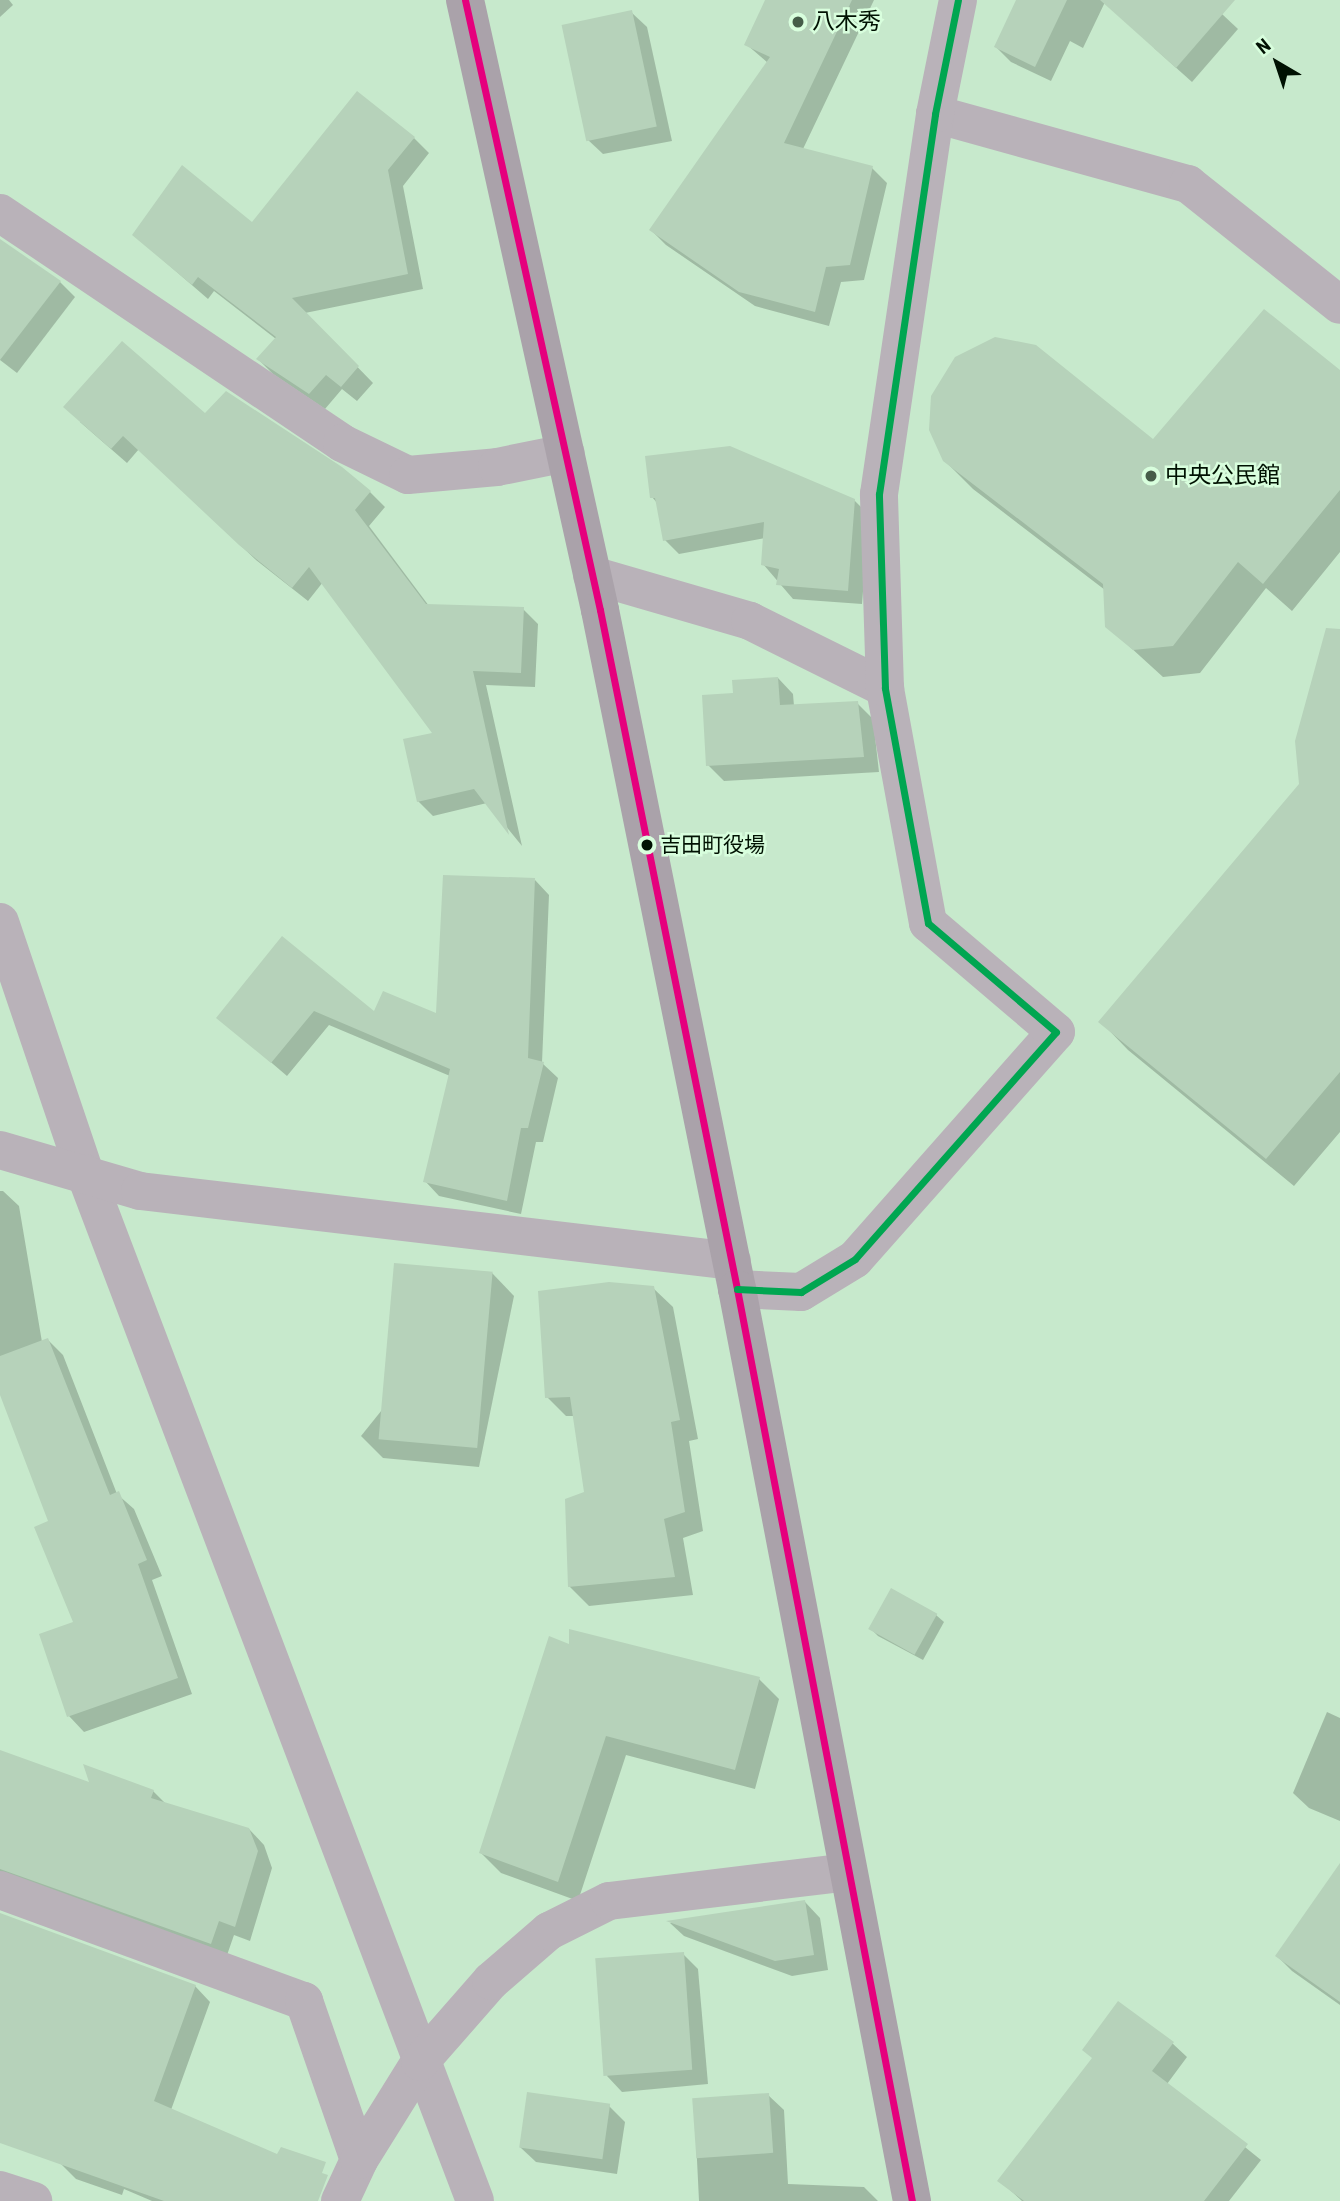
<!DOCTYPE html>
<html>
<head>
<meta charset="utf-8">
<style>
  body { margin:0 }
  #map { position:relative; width:1340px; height:2201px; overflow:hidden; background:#c7e9cc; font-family:"Roboto Condensed","Noto Sans JP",sans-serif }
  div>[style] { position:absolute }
  .shadow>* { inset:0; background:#0003 }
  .building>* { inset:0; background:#b6d2ba; transform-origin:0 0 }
  .minor>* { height:38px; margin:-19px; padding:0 19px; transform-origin:19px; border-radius:19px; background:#b9b2b9 }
  .trunk>* { height:38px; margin:-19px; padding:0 19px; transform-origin:19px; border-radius:19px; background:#aaa2aa }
  .bus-1>* { height:7px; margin:-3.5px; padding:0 3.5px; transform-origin:3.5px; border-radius:3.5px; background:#e5007d }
  .bus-2>* { height:7px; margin:-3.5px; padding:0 3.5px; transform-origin:3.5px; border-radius:3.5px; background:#00a651 }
  .dots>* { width:19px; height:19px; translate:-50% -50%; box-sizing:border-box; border:4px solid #d8fedd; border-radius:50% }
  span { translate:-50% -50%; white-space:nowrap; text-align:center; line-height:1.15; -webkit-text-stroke:5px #d8fedd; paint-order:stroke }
  .bus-label { font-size:21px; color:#001102 }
  .left { translate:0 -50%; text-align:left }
  .poi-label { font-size:23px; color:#001102 }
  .north { position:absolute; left:1242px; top:28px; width:70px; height:70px; -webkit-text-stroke:5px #d8fedd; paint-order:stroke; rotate:321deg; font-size:19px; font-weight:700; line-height:28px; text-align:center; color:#001102 }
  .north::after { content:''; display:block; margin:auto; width:24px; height:32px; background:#001102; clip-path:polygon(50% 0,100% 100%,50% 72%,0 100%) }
</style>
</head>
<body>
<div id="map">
  <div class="shadow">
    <i style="clip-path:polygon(0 0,9px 0,13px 5px,0 17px)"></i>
    <i style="clip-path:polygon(767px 0,874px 0,803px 149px,872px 168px,887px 183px,864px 280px,841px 282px,829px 326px,755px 306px,666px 245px,651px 230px,768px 63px,746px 44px)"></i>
    <i style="clip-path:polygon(1018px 0,1106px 0,1083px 48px,1070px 41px,1051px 81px,1011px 62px,996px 47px)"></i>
    <i style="clip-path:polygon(1168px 0,1207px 0,1238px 29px,1192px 82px,1154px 48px)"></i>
    <i style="clip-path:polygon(631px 12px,647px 27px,672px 141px,603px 154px,587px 139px)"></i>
    <i style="clip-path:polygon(414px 138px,429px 153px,403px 186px,423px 289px,305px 313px,373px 383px,357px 401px,342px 389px,325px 409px,273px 374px,258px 359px,276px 339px,214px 291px,208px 299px,134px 235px,252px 225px)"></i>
    <i style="clip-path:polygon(0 241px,60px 282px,75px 297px,17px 373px,0 360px)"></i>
    <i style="clip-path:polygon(1340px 372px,1340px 552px,1292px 611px,1266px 588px,1200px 673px,1163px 677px,1107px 626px,1105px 590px,973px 489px,944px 460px,1153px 441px)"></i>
    <i style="clip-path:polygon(205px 416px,341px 469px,370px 492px,385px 507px,369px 526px,429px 606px,523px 609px,538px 624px,535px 687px,486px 685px,522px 846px,487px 803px,433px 816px,418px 801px,435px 734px,323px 582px,308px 601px,256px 560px,139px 449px,127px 463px,80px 422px)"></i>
    <i style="clip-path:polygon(652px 497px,854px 500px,869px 515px,862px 604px,793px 599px,763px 564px,765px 538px,679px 554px,665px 540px,658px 504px)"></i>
    <i style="clip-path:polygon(1340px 660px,1340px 1132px,1294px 1186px,1128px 1050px,1101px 1022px,1300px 785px)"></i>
    <i style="clip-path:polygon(778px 678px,793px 694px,794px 706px,857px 703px,873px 719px,879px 772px,724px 781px,708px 765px)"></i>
    <i style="clip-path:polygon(535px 880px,549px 895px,542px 1063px,558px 1078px,543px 1142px,536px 1142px,521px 1214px,439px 1196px,425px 1181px,450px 1076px,329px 1025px,287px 1076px,218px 1017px,282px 939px,374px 1014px,438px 1016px)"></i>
    <i style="clip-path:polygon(0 1191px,3px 1191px,19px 1206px,42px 1342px,48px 1340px,63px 1355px,117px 1494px,134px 1509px,162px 1576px,152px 1580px,192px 1694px,84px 1732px,69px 1716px,75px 1623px,51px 1522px,0 1390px)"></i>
    <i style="clip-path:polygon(492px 1273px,514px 1296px,479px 1467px,383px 1458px,361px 1436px)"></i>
    <i style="clip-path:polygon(653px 1288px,673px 1307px,698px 1439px,689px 1441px,703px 1531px,683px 1538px,693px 1595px,589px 1606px,569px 1586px,586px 1493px,574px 1416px,566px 1416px,547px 1397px)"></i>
    <i style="clip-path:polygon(936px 1615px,944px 1622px,923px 1660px,878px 1636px,870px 1628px)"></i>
    <i style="clip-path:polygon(571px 1647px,759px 1679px,779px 1699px,755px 1789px,626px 1755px,578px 1901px,501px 1873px,481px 1853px)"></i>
    <i style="clip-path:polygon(1327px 1712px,1340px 1718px,1340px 1821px,1309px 1808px,1293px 1793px)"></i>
    <i style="clip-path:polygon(0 1752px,92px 1785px,153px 1791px,166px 1804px,249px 1829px,264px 1845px,272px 1868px,250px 1941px,234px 1935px,226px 1958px,0 1890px)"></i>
    <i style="clip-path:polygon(1340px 1866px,1340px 2005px,1292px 1971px,1277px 1956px)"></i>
    <i style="clip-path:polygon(805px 1902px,820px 1918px,828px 1970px,792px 1976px,684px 1936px,670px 1923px)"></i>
    <i style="clip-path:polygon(0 1915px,195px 1986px,210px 2002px,171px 2110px,302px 2201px,152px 2201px,124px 2189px,122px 2195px,76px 2179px,60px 2163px,0 2138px)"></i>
    <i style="clip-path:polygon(683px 1954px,698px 1969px,708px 2084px,622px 2092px,607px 2076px)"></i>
    <i style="clip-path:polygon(1172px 2043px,1187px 2057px,1167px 2084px,1261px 2160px,1229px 2201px,1022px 2201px,1000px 2181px,1093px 2059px)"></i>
    <i style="clip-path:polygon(768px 2095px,784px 2110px,788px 2184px,864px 2187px,878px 2201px,699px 2201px,694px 2099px)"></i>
    <i style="clip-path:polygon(609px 2106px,625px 2122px,617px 2174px,536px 2162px,520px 2147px)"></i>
  </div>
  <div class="building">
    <i style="clip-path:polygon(765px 0,852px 0,784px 143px,873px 166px,850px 265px,826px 267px,815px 312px,739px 292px,649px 230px,770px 57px,744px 45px)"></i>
    <i style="clip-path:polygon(1016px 0,1067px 0,1035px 67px,994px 47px)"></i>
    <i style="clip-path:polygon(1100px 0,1235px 0,1176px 68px)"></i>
    <i style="left:632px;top:10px;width:119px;height:72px;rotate:78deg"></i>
    <i style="clip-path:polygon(357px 91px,415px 137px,388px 170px,408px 274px,292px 298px,359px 366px,341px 387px,326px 375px,309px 394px,256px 359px,276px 337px,198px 277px,192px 285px,132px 235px,182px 165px,252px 222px)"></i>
    <i style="clip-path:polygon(0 239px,61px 281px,0 360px)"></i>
    <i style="clip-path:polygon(1264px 309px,1340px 370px,1340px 490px,1263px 584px,1238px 562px,1173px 646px,1133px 650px,1105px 627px,1103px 584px,943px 461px,929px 430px,931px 396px,955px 357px,995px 337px,1036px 345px,1153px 439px)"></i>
    <i style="clip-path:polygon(122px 341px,205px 413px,226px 391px,342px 467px,371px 491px,355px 510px,426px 604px,524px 607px,521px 673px,473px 671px,509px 835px,474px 789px,417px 802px,403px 739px,432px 733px,309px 567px,292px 588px,239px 545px,123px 436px,111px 449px,63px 407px)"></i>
    <i style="clip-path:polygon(730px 446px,855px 499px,848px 591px,776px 585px,779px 569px,761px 565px,764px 522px,663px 541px,655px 498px,650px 498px,645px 456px)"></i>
    <i style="clip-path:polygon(1326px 628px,1340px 629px,1340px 1072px,1266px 1159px,1098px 1022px,1299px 784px,1295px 741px)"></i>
    <i style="clip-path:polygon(778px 677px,780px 705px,858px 701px,864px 757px,706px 766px,702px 695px,733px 693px,732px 680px)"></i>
    <i style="clip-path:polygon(443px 875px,535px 878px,528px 1058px,544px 1062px,528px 1128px,521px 1128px,507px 1201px,423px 1182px,450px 1069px,314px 1011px,271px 1063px,216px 1018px,282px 936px,374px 1011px,383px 991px,436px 1013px)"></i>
    <i style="left:394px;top:1263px;width:99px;height:177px;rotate:5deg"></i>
    <i style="clip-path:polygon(609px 1282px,654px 1286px,680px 1420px,671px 1422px,685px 1512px,664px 1519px,675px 1577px,568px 1587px,565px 1499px,584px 1492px,570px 1397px,545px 1398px,538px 1291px)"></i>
    <i style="clip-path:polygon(48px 1338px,110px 1495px,119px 1491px,147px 1560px,138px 1564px,178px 1678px,67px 1717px,39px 1634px,73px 1622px,34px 1527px,48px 1521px,0 1395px,0 1356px)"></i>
    <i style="left:891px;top:1588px;width:53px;height:47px;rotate:29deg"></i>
    <i style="clip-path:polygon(569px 1629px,760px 1677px,735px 1770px,606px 1736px,558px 1882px,479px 1853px,549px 1636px,569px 1644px)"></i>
    <i style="clip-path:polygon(0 1750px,89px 1782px,83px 1764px,154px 1790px,151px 1798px,249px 1828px,258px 1851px,235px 1927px,219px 1921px,211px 1944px,0 1869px)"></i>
    <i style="clip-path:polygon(1340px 1863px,1340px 2002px,1275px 1956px)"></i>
    <i style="clip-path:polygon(805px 1900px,814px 1955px,775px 1961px,666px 1921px)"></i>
    <i style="clip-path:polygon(0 1913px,196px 1985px,154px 2101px,277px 2154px,281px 2147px,326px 2162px,322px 2173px,328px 2175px,318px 2201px,164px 2201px,0 2143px)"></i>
    <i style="left:684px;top:1952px;width:118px;height:89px;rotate:86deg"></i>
    <i style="clip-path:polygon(1118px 2001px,1174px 2042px,1152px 2071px,1248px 2144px,1204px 2201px,1024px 2201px,997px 2181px,1092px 2058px,1082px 2050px)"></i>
    <i style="left:527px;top:2092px;width:84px;height:56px;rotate:8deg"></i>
    <i style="left:769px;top:2093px;width:60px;height:77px;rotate:86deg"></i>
  </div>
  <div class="minor">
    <i style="left:935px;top:114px;width:263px;rotate:15.5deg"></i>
    <i style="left:1188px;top:184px;width:194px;rotate:38.5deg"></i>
    <i style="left:0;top:213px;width:412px;rotate:33.9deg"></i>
    <i style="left:342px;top:443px;width:73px;rotate:25.9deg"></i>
    <i style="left:408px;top:475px;width:89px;rotate:-5.1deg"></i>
    <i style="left:497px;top:467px;width:70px;rotate:-11.5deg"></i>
    <i style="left:592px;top:575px;width:165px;rotate:16.2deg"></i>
    <i style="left:750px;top:621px;width:151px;rotate:26.4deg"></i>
    <i style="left:0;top:922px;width:265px;rotate:71.3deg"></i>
    <i style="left:85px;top:1173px;width:1099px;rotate:69.22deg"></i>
    <i style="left:0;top:1150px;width:146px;rotate:16.3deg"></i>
    <i style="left:140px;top:1191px;width:596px;rotate:6.74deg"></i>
    <i style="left:737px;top:1289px;width:64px;rotate:2.7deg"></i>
    <i style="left:801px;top:1292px;width:63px;rotate:-31.4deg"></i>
    <i style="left:855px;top:1259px;width:303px;rotate:-48.5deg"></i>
    <i style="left:1056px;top:1032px;width:168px;rotate:-139.6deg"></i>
    <i style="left:928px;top:923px;width:239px;rotate:-100.4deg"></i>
    <i style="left:885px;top:688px;width:194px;rotate:-91.8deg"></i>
    <i style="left:879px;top:494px;width:384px;rotate:-81.6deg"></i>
    <i style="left:935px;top:114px;width:116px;rotate:-78.6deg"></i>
    <i style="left:0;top:1890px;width:324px;rotate:20.1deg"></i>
    <i style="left:304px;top:2001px;width:168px;rotate:70.9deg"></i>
    <i style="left:0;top:2190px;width:35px;rotate:18deg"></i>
    <i style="left:340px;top:2201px;width:45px;rotate:-65.1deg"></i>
    <i style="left:359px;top:2160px;width:115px;rotate:-58.1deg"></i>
    <i style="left:420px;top:2062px;width:108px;rotate:-48.8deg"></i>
    <i style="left:491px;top:1981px;width:77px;rotate:-40.8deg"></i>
    <i style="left:549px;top:1931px;width:67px;rotate:-26.6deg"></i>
    <i style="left:609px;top:1901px;width:241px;rotate:-6.9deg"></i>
  </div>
  <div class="trunk">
    <i style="left:465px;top:0;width:625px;rotate:77.52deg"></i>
    <i style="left:600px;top:610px;width:693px;rotate:78.59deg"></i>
    <i style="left:737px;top:1289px;width:929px;rotate:79.14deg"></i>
  </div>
  <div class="bus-1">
    <i style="left:465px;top:0;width:625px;rotate:77.52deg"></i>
    <i style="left:600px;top:610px;width:693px;rotate:78.59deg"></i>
    <i style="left:737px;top:1289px;width:929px;rotate:79.14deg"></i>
  </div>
  <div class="bus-2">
    <i style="left:737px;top:1289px;width:64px;rotate:2.7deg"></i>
    <i style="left:801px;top:1292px;width:63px;rotate:-31.4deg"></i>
    <i style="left:855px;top:1259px;width:303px;rotate:-48.5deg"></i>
    <i style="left:1056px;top:1032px;width:168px;rotate:-139.6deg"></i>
    <i style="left:928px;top:923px;width:239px;rotate:-100.4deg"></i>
    <i style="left:885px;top:688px;width:194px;rotate:-91.8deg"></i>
    <i style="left:879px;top:494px;width:384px;rotate:-81.6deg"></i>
    <i style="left:935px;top:114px;width:116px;rotate:-78.6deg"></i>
  </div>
  <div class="dots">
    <i style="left:798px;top:22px;background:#465d49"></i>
    <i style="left:1151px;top:476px;background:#465d49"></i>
    <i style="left:647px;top:845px;background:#001102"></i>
  </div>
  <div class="bus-label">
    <span class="left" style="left:660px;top:845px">吉田町役場</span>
  </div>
  <div class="poi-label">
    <span class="left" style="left:812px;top:22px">八木秀</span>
    <span class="left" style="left:1165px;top:476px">中央公民館</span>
  </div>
  <div class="north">N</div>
</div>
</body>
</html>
